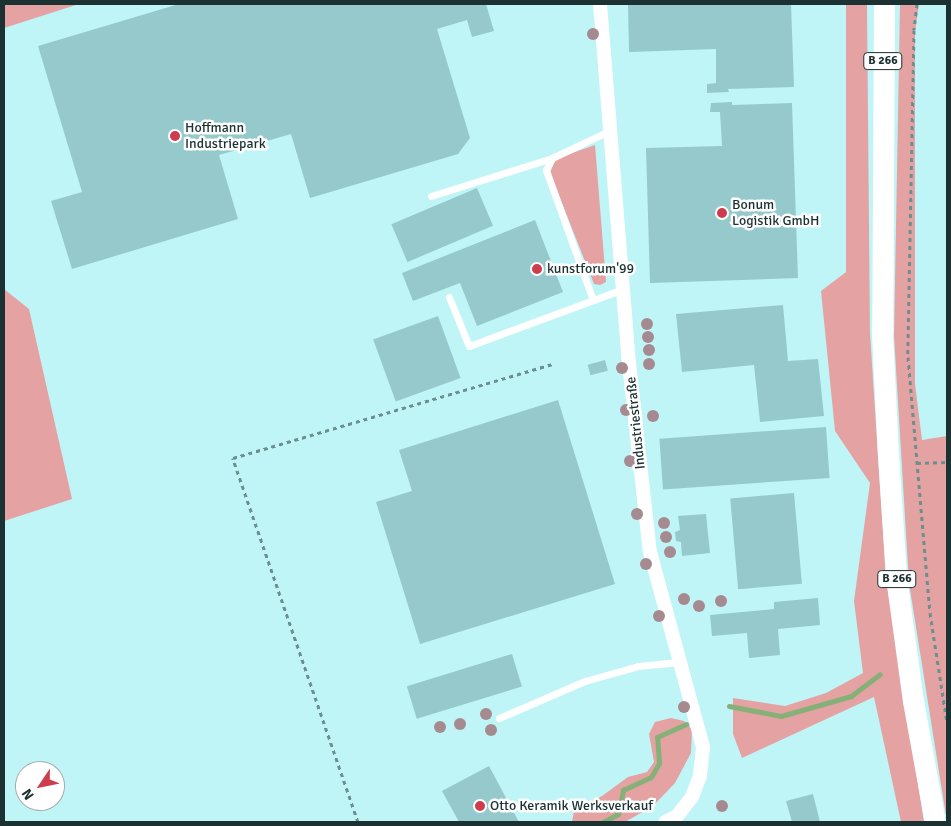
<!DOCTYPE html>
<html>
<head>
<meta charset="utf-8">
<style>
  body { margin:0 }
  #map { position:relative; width:951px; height:826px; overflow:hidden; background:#c0f5f7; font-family:Signika,sans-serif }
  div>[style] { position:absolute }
  .green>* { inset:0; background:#e5a2a2 }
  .stream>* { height:5px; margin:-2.5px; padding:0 2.5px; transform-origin:2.5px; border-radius:2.5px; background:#85b179 }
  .building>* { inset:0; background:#95c9cb; transform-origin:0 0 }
  .path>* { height:3px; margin-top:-1.5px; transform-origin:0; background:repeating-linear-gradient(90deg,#6b8f90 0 4px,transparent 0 8px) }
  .service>* { height:7px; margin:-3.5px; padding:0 3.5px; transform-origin:3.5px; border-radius:3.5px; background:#fff }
  .minor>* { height:14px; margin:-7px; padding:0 7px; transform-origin:7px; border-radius:7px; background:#fff }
  .primary>* { height:21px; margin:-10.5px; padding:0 10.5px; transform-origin:10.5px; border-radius:10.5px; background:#fff }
  .trees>* { width:12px; height:12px; margin:-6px; border-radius:50%; background:#a58b90 }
  .dots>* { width:14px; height:14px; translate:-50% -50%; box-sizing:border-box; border:2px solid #fff; border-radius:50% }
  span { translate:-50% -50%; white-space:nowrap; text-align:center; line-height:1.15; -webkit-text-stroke:5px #fff; paint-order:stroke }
  .shield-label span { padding:1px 4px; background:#fff; border:1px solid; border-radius:4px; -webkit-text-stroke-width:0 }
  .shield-label { font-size:12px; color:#1c3132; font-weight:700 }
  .poi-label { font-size:14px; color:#1c3132 }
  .left { translate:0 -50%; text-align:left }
  .street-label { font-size:14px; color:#1c3132 }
  .frame { position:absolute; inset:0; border:5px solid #1c3132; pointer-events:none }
  .north { position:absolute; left:15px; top:761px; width:50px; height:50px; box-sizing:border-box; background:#fff; border:1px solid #a4adad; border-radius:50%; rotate:236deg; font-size:14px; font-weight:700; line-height:20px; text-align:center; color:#1c3132 }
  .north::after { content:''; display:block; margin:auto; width:18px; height:22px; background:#cd3d4d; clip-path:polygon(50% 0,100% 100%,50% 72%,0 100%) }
</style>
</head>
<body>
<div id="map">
  <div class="green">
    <i style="clip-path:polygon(4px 4px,79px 4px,4px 28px)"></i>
    <i style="clip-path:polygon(846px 4px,867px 4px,870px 333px,886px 579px,924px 822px,901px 822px,874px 697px,742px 758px,733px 734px,733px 698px,785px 706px,826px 693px,863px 673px,854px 601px,870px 483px,835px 431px,821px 291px,846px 272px)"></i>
    <i style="clip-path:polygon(900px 4px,919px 4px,915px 32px,915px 384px,922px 440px,947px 436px,947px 822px,909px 583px,894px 336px)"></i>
    <i style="clip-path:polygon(595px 145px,606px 282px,600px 285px,594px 284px,550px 173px,555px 159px)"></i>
    <i style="clip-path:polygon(4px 289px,29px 309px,72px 499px,4px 521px)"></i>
    <i style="clip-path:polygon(671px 718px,684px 721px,692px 729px,691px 753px,675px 783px,653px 806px,625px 822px,572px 822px,574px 811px,602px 796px,628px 777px,647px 772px,654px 762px,649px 734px,655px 722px)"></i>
  </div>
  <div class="stream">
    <i style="left:729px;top:706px;width:53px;rotate:10.9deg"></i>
    <i style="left:781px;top:716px;width:73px;rotate:-15.9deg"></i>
    <i style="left:851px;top:696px;width:36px;rotate:-37deg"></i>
    <i style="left:603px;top:822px;width:17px;rotate:-28deg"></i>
    <i style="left:618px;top:814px;width:25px;rotate:-78deg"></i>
    <i style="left:623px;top:790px;width:31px;rotate:-25deg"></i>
    <i style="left:651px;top:777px;width:16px;rotate:-60deg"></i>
    <i style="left:659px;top:763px;width:26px;rotate:-94deg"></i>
    <i style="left:657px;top:737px;width:32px;rotate:-24deg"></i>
  </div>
  <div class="building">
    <i style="clip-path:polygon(179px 4px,486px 4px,494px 31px,472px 37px,467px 20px,437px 29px,470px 138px,458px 154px,310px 198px,291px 134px,219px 155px,238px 219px,72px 269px,51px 201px,82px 192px,38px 46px)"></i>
    <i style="clip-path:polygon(628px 4px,791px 4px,794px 87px,728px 89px,729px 92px,707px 93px,707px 84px,716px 83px,716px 49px,629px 52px)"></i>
    <i style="clip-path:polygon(732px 102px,732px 105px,792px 103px,798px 278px,650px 283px,646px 148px,722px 146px,720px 112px,710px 112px,711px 103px)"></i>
    <i style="left:477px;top:188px;width:41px;height:93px;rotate:67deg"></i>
    <i style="clip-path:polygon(535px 220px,563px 292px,477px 326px,460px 283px,413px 301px,402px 273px)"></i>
    <i style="clip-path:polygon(783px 305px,788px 361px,818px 359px,824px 416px,760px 422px,754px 365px,682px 372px,676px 314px)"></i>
    <i style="left:438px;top:316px;width:66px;height:69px;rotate:70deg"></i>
    <i style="left:605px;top:360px;width:11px;height:18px;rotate:75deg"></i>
    <i style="clip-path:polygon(558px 400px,615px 584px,420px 644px,376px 502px,412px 491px,399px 450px)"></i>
    <i style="left:826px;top:427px;width:51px;height:167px;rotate:86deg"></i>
    <i style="left:794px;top:493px;width:91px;height:64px;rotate:85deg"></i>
    <i style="clip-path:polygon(706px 514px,710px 553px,682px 556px,681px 542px,676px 541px,675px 532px,680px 530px,678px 516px)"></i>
    <i style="clip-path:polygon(818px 598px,820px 625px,778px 629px,780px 655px,749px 658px,747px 633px,712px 636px,710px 615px,774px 609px,774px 602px)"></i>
    <i style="left:512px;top:654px;width:34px;height:110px;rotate:73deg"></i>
    <i style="clip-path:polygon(489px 766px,519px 822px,459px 822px,442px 791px)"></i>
    <i style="clip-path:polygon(813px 794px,820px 822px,792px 822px,786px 801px)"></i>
  </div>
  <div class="path">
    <i style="left:917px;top:4px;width:26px;rotate:97deg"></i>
    <i style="left:914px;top:30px;width:327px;rotate:91.1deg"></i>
    <i style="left:908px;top:357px;width:257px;rotate:85.1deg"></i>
    <i style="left:930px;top:613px;width:111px;rotate:81.2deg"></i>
    <i style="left:917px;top:463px;width:30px;rotate:-2deg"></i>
    <i style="left:358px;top:822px;width:385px;rotate:-109deg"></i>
    <i style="left:233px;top:458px;width:333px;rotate:-16.4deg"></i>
  </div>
  <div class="service">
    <i style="left:431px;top:196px;width:127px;rotate:-17.4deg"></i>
    <i style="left:449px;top:297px;width:53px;rotate:67.8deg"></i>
    <i style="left:469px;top:346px;width:164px;rotate:-20.3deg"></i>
    <i style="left:593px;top:300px;width:138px;rotate:-109.9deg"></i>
    <i style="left:546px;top:170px;width:13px;rotate:-63deg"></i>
    <i style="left:552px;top:158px;width:65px;rotate:-25.4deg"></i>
    <i style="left:499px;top:718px;width:94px;rotate:-23.3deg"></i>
    <i style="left:585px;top:681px;width:55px;rotate:-15.8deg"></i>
    <i style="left:638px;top:666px;width:41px;rotate:-5.6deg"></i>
  </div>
  <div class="minor">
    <i style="left:600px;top:4px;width:360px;rotate:85.4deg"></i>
    <i style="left:629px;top:363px;width:190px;rotate:83.7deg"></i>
    <i style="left:650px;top:552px;width:202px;rotate:74.8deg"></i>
    <i style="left:703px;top:747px;width:29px;rotate:96deg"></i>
    <i style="left:700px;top:776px;width:22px;rotate:111deg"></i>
    <i style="left:692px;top:797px;width:24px;rotate:128deg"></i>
    <i style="left:677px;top:816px;width:13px;rotate:153deg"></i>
  </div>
  <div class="primary">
    <i style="left:884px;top:4px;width:329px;rotate:90.3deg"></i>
    <i style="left:882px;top:333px;width:122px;rotate:87.2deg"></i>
    <i style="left:888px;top:455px;width:122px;rotate:86.2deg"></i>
    <i style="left:896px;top:577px;width:125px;rotate:82.2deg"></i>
    <i style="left:913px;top:701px;width:123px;rotate:79.7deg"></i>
  </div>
  <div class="trees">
    <i style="left:593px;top:34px"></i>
    <i style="left:647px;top:324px"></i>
    <i style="left:648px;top:337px"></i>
    <i style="left:649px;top:350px"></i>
    <i style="left:649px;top:364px"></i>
    <i style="left:622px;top:368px"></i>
    <i style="left:626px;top:410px"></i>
    <i style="left:653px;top:416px"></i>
    <i style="left:630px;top:461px"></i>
    <i style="left:637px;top:514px"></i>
    <i style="left:664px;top:523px"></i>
    <i style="left:666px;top:537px"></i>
    <i style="left:670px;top:552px"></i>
    <i style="left:646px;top:564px"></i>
    <i style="left:684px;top:599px"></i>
    <i style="left:721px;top:601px"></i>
    <i style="left:699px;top:606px"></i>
    <i style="left:659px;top:616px"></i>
    <i style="left:684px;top:707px"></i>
    <i style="left:486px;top:714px"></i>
    <i style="left:460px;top:724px"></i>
    <i style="left:440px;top:727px"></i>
    <i style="left:491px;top:730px"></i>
    <i style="left:722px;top:806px"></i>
  </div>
  <div class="dots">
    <i style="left:175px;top:136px;background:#cd3d4d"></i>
    <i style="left:722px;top:213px;background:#cd3d4d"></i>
    <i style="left:537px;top:269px;background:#cd3d4d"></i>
    <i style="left:480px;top:806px;background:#cd3d4d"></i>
  </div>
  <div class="shield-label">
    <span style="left:883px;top:61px">B 266</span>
    <span style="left:897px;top:579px">B 266</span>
  </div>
  <div class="poi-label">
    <span class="left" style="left:185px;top:136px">Hoffmann<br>Industriepark</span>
    <span class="left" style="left:732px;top:213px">Bonum<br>Logistik GmbH</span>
    <span class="left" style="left:547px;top:269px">kunstforum'99</span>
    <span class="left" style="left:490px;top:806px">Otto Keramik Werksverkauf</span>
  </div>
  <div class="street-label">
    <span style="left:636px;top:423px;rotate:-96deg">Industriestraße</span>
  </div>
  <div class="frame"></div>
  <div class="north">N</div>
</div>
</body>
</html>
